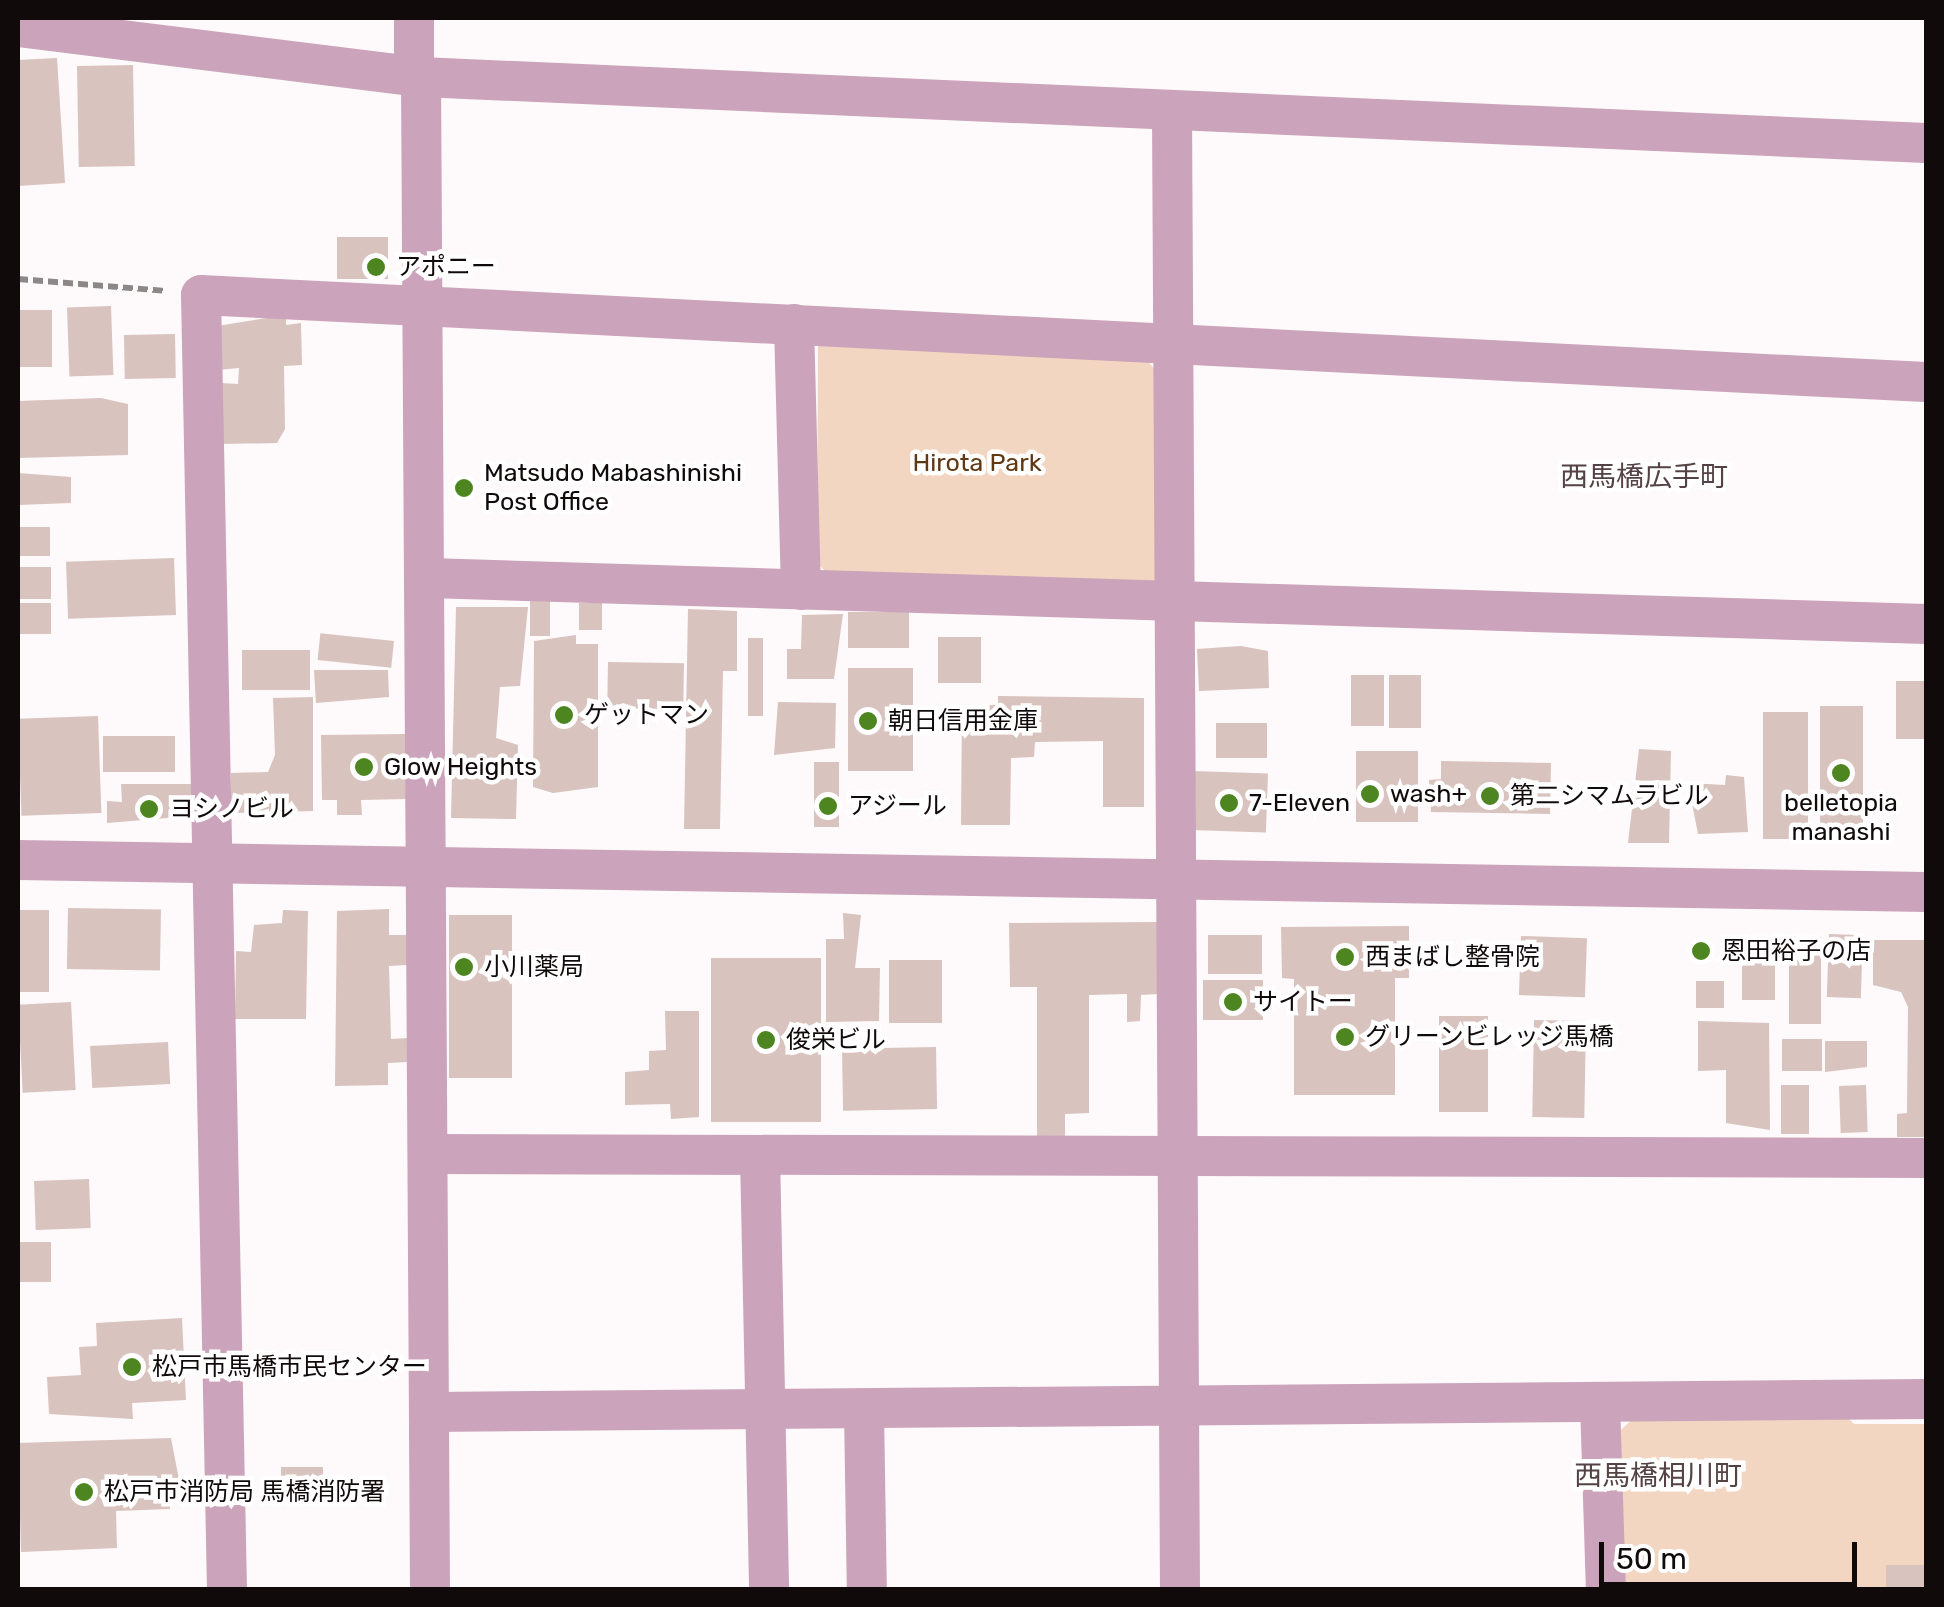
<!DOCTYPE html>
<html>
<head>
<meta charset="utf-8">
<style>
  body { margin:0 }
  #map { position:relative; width:1944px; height:1607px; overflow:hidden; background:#fef9fa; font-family:Rubik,"Noto Sans JP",sans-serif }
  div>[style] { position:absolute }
  .green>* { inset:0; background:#f3d6c1 }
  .building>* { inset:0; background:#d8c3be; transform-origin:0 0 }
  .path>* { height:6px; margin-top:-3px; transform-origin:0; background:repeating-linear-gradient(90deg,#8d8788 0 10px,transparent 0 15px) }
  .minor>* { height:40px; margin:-20px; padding:0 20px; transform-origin:20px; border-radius:20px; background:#cba3ba }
  .dots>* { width:28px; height:28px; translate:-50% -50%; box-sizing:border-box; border:5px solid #fff; border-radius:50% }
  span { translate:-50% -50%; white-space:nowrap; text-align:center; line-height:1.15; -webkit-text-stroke:9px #fff; paint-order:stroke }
  .poi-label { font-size:25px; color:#110a0b }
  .left { translate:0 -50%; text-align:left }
  .park-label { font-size:25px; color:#603813 }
  .neighbourhood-label { font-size:28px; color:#544244 }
  .frame { position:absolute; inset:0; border:20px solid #110a0b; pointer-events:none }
  .scale { position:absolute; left:1599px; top:1542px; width:258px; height:45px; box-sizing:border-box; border:5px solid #110a0b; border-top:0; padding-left:12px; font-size:30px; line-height:35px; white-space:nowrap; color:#110a0b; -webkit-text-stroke:8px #fff; paint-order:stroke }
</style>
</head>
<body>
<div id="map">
  <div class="green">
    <i style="clip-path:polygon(818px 341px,1140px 353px,1162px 377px,1163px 572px,1148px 586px,831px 577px,817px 563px)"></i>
    <i style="clip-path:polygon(1845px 1415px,1854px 1424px,1926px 1424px,1926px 1589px,1619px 1589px,1614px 1436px,1634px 1418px)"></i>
  </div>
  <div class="building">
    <i style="clip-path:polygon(57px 58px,65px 183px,18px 186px,18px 60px)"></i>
    <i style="left:133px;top:65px;width:101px;height:56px;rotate:89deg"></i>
    <i style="left:337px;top:237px;width:51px;height:42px"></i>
    <i style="left:111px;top:306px;width:69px;height:44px;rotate:88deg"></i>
    <i style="left:18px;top:310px;width:34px;height:57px"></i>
    <i style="clip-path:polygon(286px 315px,286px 325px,301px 323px,302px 365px,284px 366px,285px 429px,277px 443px,220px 444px,220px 383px,238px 384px,239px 368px,218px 370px,217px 326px)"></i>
    <i style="left:175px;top:334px;width:44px;height:51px;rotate:89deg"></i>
    <i style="clip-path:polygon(101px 398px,128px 404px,128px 455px,18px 458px,18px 401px)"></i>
    <i style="clip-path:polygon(18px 473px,71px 477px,71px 503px,18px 505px)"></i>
    <i style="left:50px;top:527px;width:29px;height:32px;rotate:90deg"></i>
    <i style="left:174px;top:558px;width:57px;height:108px;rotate:88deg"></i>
    <i style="left:18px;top:567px;width:33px;height:32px"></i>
    <i style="left:530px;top:601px;width:20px;height:35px"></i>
    <i style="left:51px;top:603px;width:31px;height:33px;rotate:90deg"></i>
    <i style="left:579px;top:603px;width:23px;height:27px"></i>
    <i style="clip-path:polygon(456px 607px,528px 607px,520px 686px,500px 687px,496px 738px,518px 745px,516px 819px,451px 818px)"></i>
    <i style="clip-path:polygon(688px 609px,737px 611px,737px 671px,723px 671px,720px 829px,684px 829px)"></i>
    <i style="left:909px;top:612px;width:36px;height:61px;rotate:90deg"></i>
    <i style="clip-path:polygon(843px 614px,834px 679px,787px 679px,787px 649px,801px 649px,802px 615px)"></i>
    <i style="clip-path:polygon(576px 635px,576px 644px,598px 644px,598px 787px,553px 793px,533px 787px,534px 641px)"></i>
    <i style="left:938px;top:637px;width:43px;height:46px"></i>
    <i style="left:748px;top:638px;width:15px;height:78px"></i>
    <i style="left:394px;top:641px;width:27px;height:74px;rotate:96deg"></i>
    <i style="clip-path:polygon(1241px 646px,1268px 651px,1269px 688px,1199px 691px,1197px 649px)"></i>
    <i style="left:242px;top:650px;width:68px;height:40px"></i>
    <i style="left:608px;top:662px;width:76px;height:46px;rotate:1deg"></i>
    <i style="left:913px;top:668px;width:103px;height:65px;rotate:90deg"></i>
    <i style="clip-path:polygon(314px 670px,388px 670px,389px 697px,316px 703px)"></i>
    <i style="left:1351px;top:675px;width:33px;height:51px"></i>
    <i style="left:1389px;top:675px;width:32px;height:53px"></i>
    <i style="left:1896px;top:681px;width:30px;height:58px"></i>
    <i style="clip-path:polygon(998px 696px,1144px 698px,1144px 807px,1103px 807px,1103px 741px,1035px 742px,1034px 757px,1011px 758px,1010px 825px,961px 825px,962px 705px,998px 705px)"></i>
    <i style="clip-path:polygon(313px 697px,313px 811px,231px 813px,231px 773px,268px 772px,275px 755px,273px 698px)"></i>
    <i style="clip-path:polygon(778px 702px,836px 703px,835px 748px,774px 755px)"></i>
    <i style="left:1820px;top:706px;width:43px;height:135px"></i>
    <i style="left:1763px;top:712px;width:45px;height:127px"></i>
    <i style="left:98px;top:716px;width:97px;height:80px;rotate:88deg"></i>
    <i style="left:1216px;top:723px;width:51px;height:35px"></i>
    <i style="clip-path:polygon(405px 734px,406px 799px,361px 800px,362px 815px,337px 815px,337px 800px,322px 800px,321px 735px)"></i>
    <i style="left:175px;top:736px;width:36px;height:72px;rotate:90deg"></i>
    <i style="clip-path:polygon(1639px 749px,1671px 751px,1669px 843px,1628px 843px)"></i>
    <i style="left:1356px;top:751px;width:62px;height:71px"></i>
    <i style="clip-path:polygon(1441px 761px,1551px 763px,1550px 814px,1431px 812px,1429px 780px,1441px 779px)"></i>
    <i style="left:814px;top:762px;width:25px;height:65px"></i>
    <i style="left:1193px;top:771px;width:75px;height:59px;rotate:2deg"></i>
    <i style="clip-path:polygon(1726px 775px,1744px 777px,1748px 832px,1698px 834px,1688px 783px,1725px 785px)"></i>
    <i style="clip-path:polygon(121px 784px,191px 784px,191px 816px,107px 823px,107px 801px,122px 802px)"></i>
    <i style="left:68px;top:908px;width:93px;height:61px;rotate:1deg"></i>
    <i style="clip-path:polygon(389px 909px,389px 935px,407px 935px,407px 965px,389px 966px,391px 1039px,407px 1038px,407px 1062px,388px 1063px,388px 1085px,335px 1086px,337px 911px)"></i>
    <i style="left:18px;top:910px;width:31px;height:82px"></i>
    <i style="clip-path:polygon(283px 910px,308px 911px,306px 1019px,235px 1019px,236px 951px,251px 952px,254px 925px,282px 923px)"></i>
    <i style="clip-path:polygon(843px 913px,861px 915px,855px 968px,880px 968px,879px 1021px,826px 1022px,826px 939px,844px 939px)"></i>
    <i style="left:512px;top:915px;width:163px;height:63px;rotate:90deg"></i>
    <i style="clip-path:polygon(1158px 922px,1158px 994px,1141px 995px,1140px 1021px,1127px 1022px,1127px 994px,1089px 995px,1089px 1113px,1065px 1114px,1065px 1137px,1037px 1137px,1037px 987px,1010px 987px,1009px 923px)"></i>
    <i style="clip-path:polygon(1409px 926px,1409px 978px,1395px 978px,1395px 1095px,1294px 1095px,1294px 979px,1282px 978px,1281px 927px)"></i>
    <i style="left:1829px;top:934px;width:34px;height:63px;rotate:2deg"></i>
    <i style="left:1262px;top:935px;width:39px;height:54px;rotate:90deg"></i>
    <i style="left:1521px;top:936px;width:66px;height:59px;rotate:2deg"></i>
    <i style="left:1789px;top:936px;width:32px;height:88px"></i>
    <i style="left:1742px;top:938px;width:33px;height:62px"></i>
    <i style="clip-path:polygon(1873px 940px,1926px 940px,1926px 1137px,1897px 1137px,1897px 1114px,1907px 1113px,1908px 1007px,1901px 992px,1873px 985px)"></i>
    <i style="left:711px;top:958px;width:110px;height:164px"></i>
    <i style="left:889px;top:960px;width:53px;height:63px"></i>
    <i style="left:1203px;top:980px;width:60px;height:40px"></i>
    <i style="left:1696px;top:981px;width:28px;height:27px"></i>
    <i style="left:71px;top:1002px;width:88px;height:53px;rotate:87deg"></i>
    <i style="clip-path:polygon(665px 1011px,699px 1011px,699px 1117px,671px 1119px,670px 1104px,625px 1105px,625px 1072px,649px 1070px,649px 1051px,666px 1050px)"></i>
    <i style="left:1439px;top:1016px;width:49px;height:96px"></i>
    <i style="left:1534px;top:1020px;width:52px;height:97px;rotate:1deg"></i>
    <i style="clip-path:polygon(1698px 1021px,1769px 1023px,1770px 1130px,1726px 1123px,1726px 1070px,1698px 1071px)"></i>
    <i style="left:1782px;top:1039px;width:40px;height:32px"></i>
    <i style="clip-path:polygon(1825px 1041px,1867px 1041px,1867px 1067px,1825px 1072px)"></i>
    <i style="left:168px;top:1042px;width:42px;height:78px;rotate:87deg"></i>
    <i style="left:936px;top:1047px;width:62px;height:94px;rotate:89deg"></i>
    <i style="left:1809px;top:1085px;width:49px;height:28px;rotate:90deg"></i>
    <i style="left:1866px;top:1085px;width:47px;height:27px;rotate:88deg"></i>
    <i style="left:89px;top:1179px;width:49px;height:55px;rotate:88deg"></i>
    <i style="left:18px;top:1242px;width:33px;height:40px"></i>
    <i style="clip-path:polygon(182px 1318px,186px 1400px,132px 1403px,133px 1419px,49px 1414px,47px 1377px,81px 1375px,79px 1347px,97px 1346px,96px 1323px)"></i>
    <i style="clip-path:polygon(171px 1438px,180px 1485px,169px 1486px,170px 1509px,116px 1511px,117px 1548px,21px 1552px,18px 1443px)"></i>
    <i style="left:281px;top:1467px;width:42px;height:33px"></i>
    <i style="left:1886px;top:1565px;width:40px;height:25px"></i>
  </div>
  <div class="path">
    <i style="left:18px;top:279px;width:148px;rotate:4.6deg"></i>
  </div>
  <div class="minor">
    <i style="left:18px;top:27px;width:406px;rotate:7.1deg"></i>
    <i style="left:421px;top:77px;width:1506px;rotate:2.51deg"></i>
    <i style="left:414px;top:75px;width:57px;rotate:-90deg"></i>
    <i style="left:421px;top:77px;width:1513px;rotate:89.66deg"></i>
    <i style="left:1172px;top:112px;width:1478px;rotate:89.69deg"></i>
    <i style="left:794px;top:324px;width:266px;rotate:88.5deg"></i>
    <i style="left:429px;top:578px;width:1498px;rotate:1.76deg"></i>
    <i style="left:18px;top:860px;width:1908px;rotate:0.96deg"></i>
    <i style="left:429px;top:1154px;width:1497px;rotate:0.15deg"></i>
    <i style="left:760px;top:1155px;width:435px;rotate:88.8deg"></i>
    <i style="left:1600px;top:1402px;width:188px;rotate:88.2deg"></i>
    <i style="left:864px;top:1409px;width:181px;rotate:89.1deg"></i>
    <i style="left:430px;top:1412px;width:1496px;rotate:-0.5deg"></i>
    <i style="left:227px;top:1590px;width:1295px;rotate:-91.15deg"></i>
    <i style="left:201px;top:295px;width:1727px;rotate:2.89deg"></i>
  </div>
  <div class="dots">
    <i style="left:376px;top:267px;background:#4d8621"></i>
    <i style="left:464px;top:488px;background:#4d8621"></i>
    <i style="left:564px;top:715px;background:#4d8621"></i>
    <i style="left:868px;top:721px;background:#4d8621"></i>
    <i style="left:364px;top:767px;background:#4d8621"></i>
    <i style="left:1841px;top:773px;background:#4d8621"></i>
    <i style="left:1370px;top:794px;background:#4d8621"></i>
    <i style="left:1490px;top:796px;background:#4d8621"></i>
    <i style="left:1229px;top:803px;background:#4d8621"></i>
    <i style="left:828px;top:806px;background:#4d8621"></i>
    <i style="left:149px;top:809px;background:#4d8621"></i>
    <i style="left:1701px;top:951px;background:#4d8621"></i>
    <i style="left:1345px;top:957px;background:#4d8621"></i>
    <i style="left:464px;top:967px;background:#4d8621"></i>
    <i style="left:1233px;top:1002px;background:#4d8621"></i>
    <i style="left:1345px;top:1037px;background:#4d8621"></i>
    <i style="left:766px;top:1040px;background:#4d8621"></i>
    <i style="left:132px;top:1367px;background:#4d8621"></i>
    <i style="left:84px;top:1492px;background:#4d8621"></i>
  </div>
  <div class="poi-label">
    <span class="left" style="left:396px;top:267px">アポニー</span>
    <span class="left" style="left:484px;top:488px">Matsudo Mabashinishi<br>Post Office</span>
    <span class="left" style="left:584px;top:715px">ゲットマン</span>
    <span class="left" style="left:888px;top:721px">朝日信用金庫</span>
    <span class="left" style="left:384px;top:767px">Glow Heights</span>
    <span class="left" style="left:1390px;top:794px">wash+</span>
    <span class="left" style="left:1510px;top:796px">第二シマムラビル</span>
    <span class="left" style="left:1249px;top:803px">7-Eleven</span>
    <span style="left:1841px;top:818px">belletopia<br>manashi</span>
    <span class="left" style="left:848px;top:806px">アジール</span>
    <span class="left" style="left:169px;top:809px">ヨシノビル</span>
    <span class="left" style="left:1721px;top:951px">恩田裕子の店</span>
    <span class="left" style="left:1365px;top:957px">西まばし整骨院</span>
    <span class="left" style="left:484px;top:967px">小川薬局</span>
    <span class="left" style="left:1253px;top:1002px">サイトー</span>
    <span class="left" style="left:1365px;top:1037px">グリーンビレッジ馬橋</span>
    <span class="left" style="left:786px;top:1040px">俊栄ビル</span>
    <span class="left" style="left:152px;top:1367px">松戸市馬橋市民センター</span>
    <span class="left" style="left:104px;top:1492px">松戸市消防局 馬橋消防署</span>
  </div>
  <div class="park-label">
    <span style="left:977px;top:463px">Hirota Park</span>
  </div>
  <div class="neighbourhood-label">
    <span style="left:1644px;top:477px">西馬橋広手町</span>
    <span style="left:1658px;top:1476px">西馬橋相川町</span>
  </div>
  <div class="frame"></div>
  <div class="scale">50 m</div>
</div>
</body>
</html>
